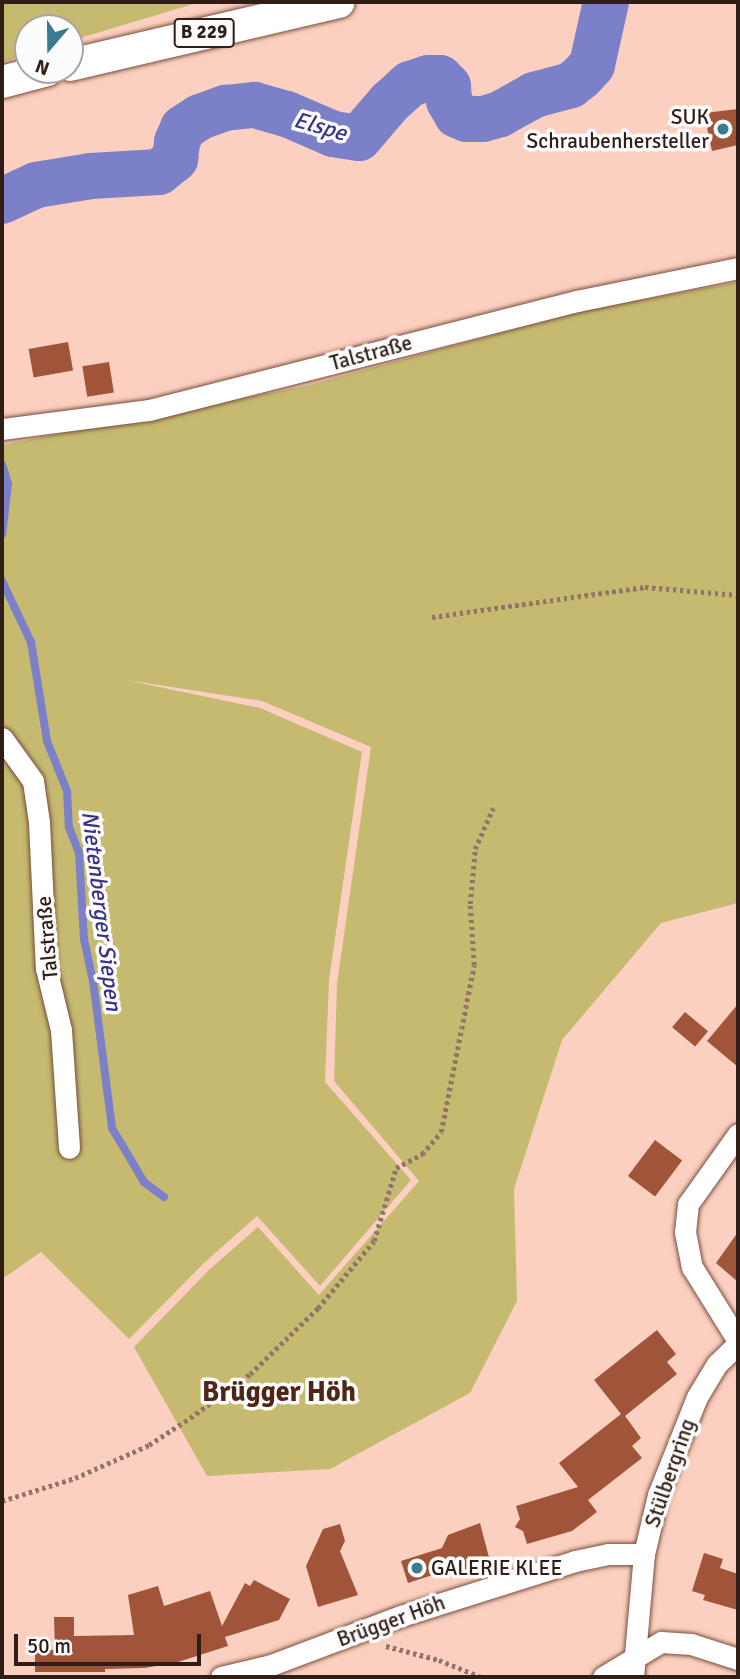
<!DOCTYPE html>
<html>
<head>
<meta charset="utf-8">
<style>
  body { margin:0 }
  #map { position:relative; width:740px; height:1679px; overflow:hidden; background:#fbd0c0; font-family:Signika,sans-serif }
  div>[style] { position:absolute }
  .green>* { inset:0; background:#c6ba70 }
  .stream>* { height:8px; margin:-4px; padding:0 4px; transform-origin:4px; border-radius:4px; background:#7c80c8 }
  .river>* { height:46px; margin:-23px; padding:0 23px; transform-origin:23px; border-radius:23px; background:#7c80c8 }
  .building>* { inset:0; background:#a05439; transform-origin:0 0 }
  .path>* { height:4.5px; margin-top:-2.25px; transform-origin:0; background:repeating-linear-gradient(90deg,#937469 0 3.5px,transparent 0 7px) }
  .roads { filter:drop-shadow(0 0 2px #7a4d3c) drop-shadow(0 0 2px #7a4d3c) }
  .street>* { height:21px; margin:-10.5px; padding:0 10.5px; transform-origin:10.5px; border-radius:10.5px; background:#fff }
  .primary>* { height:32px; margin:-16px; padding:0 16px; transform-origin:16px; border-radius:16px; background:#fff }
  .dots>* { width:19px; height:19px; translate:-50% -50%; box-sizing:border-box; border:4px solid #fcfcfc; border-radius:50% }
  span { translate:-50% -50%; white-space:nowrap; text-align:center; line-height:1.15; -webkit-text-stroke:7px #fcfcfc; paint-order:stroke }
  .shield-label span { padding:2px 5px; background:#fcfcfc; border:2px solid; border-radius:5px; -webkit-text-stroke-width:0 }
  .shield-label { font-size:19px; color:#301d16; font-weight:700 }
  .poi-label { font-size:21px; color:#301d16 }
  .right { translate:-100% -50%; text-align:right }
  .left { translate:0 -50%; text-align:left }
  .street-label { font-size:21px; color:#301d16 }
  .water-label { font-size:23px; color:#383389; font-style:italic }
  .district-label { font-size:28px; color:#4f2616; font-weight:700 }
  .frame { position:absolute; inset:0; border:4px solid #301d16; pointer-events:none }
  .north { position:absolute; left:14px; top:14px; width:70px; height:70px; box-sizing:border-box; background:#fcfcfc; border:2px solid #aaa3a0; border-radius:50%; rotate:200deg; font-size:19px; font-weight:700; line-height:28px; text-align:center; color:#301d16 }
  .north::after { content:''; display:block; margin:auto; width:24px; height:32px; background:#3b7b8f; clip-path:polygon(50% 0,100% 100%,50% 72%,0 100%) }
  .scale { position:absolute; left:14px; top:1634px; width:187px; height:32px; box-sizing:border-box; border:4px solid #301d16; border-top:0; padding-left:9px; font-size:21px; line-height:24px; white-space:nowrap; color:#301d16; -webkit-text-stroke:5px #fcfcfc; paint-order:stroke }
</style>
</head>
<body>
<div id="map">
  <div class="green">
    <i style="clip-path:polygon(2px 2px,200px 2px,70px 41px,70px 28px,28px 28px,28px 54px,2px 62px)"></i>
    <i style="clip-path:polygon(738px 282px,738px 903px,661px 923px,562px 1040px,514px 1189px,517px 1301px,470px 1393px,330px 1469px,207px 1476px,134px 1347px,210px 1269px,258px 1227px,319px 1295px,419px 1181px,334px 1081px,337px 984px,371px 747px,262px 701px,126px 680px,260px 708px,362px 752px,329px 980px,325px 1082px,411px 1180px,320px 1286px,257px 1216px,205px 1262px,129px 1339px,41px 1252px,2px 1279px,2px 445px,306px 386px,581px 311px)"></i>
  </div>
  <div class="stream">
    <i style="left:2px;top:464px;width:21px;rotate:73deg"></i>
    <i style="left:8px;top:484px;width:51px;rotate:96.7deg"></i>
    <i style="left:2px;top:581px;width:68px;rotate:64.6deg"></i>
    <i style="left:31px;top:642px;width:100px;rotate:80.8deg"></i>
    <i style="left:47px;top:741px;width:54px;rotate:68.2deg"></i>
    <i style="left:67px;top:791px;width:36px;rotate:87deg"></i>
    <i style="left:69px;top:827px;width:28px;rotate:69deg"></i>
    <i style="left:79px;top:853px;width:86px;rotate:86.7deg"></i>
    <i style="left:84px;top:939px;width:43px;rotate:77.9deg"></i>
    <i style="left:93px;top:981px;width:148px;rotate:82.6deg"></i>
    <i style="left:112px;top:1128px;width:63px;rotate:59.3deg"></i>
    <i style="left:144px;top:1182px;width:25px;rotate:37deg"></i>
  </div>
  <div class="river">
    <i style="left:2px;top:201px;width:38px;rotate:-25deg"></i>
    <i style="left:36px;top:185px;width:56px;rotate:-9.3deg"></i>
    <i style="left:91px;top:176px;width:68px;rotate:-3.4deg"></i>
    <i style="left:159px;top:172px;width:21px;rotate:-39deg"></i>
    <i style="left:175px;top:159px;width:17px;rotate:-83deg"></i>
    <i style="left:177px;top:142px;width:15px;rotate:-67deg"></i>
    <i style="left:183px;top:128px;width:20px;rotate:-33deg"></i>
    <i style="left:200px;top:117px;width:27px;rotate:-20deg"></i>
    <i style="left:225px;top:108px;width:30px;rotate:-6deg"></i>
    <i style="left:255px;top:105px;width:33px;rotate:16deg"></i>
    <i style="left:287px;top:114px;width:50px;rotate:23.5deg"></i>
    <i style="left:333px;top:134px;width:26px;rotate:9deg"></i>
    <i style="left:359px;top:138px;width:48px;rotate:-49.3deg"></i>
    <i style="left:390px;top:102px;width:27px;rotate:-42deg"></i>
    <i style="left:410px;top:84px;width:19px;rotate:-18deg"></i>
    <i style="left:428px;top:78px;width:12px"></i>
    <i style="left:440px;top:78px;width:11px;rotate:45deg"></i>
    <i style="left:448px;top:86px;width:15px;rotate:86deg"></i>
    <i style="left:449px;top:101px;width:16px;rotate:60deg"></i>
    <i style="left:457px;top:115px;width:11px;rotate:22deg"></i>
    <i style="left:467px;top:119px;width:16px"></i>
    <i style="left:483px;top:119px;width:18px;rotate:-16deg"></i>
    <i style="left:500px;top:114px;width:39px;rotate:-29deg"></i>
    <i style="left:534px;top:95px;width:38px;rotate:-15deg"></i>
    <i style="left:571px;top:85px;width:13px;rotate:-39deg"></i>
    <i style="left:581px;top:77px;width:16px;rotate:-47deg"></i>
    <i style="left:592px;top:65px;width:65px;rotate:-77.5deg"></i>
  </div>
  <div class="building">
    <i style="clip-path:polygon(738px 109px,738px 145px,712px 151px,704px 113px)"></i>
    <i style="left:68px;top:342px;width:29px;height:40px;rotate:80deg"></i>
    <i style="left:109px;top:362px;width:31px;height:27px;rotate:81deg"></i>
    <i style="clip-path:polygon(738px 1004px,738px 1067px,707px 1041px)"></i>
    <i style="left:685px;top:1012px;width:30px;height:20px;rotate:40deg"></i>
    <i style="left:655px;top:1140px;width:34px;height:45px;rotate:37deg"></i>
    <i style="clip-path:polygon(738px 1232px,738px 1282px,716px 1263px)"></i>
    <i style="clip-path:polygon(657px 1330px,676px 1354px,667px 1362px,677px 1374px,625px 1416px,641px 1438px,632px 1446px,642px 1458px,588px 1500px,597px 1512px,572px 1531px,527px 1544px,523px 1531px,515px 1527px,520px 1519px,516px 1506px,578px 1487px,559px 1463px,621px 1414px,594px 1380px)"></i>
    <i style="clip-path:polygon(480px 1523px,491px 1565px,461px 1574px,451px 1569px,408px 1583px,401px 1561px,442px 1548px,448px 1535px)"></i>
    <i style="clip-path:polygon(340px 1524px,345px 1541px,340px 1551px,358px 1595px,318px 1607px,306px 1566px,323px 1529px)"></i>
    <i style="clip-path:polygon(704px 1553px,723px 1559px,720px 1568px,738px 1574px,738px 1610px,703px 1600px,705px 1595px,692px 1591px)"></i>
    <i style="clip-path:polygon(254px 1580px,290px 1599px,279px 1620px,225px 1637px,228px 1646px,178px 1662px,145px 1668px,105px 1669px,105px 1672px,35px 1672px,35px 1649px,55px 1650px,54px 1617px,74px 1617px,74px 1636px,134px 1635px,128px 1595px,158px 1586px,164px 1606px,210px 1591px,222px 1626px,245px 1583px,250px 1586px)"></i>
  </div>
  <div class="path">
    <i style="left:432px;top:617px;width:215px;rotate:-8deg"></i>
    <i style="left:645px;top:587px;width:93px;rotate:4.9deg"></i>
    <i style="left:2px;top:1501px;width:77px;rotate:-17.5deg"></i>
    <i style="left:75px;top:1478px;width:81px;rotate:-24deg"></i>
    <i style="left:149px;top:1445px;width:49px;rotate:-33.4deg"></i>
    <i style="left:190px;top:1418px;width:74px;rotate:-36.3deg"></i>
    <i style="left:250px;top:1374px;width:95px;rotate:-44.1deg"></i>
    <i style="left:318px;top:1308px;width:87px;rotate:-50.1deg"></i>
    <i style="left:374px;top:1241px;width:76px;rotate:-73.2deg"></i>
    <i style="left:396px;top:1168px;width:30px;rotate:-28deg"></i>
    <i style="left:422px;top:1154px;width:29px;rotate:-49deg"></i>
    <i style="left:441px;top:1132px;width:170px;rotate:-78.8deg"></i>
    <i style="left:474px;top:965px;width:61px;rotate:-93.8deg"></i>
    <i style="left:470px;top:904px;width:55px;rotate:-84.8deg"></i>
    <i style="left:475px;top:849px;width:45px;rotate:-66.3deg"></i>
    <i style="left:386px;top:1646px;width:55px;rotate:14.8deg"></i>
    <i style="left:439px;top:1660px;width:45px;rotate:22deg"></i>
  </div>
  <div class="roads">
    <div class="street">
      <i style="left:2px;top:429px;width:148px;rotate:-7.4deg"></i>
      <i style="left:149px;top:410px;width:442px;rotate:-14.3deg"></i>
      <i style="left:577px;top:301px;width:164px;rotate:-11.6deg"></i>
      <i style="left:2px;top:738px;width:53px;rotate:54.2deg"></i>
      <i style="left:33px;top:781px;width:41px;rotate:81.7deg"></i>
      <i style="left:39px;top:822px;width:146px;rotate:87.3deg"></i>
      <i style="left:46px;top:968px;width:64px;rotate:76.4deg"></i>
      <i style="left:61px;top:1030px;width:118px;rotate:86.1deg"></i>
      <i style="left:738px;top:1134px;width:86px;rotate:125.5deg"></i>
      <i style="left:688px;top:1204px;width:28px;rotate:96deg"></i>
      <i style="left:685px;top:1232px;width:36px;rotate:79deg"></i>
      <i style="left:692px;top:1267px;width:87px;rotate:58.1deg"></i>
      <i style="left:221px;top:1677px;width:51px;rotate:-13.5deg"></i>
      <i style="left:271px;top:1665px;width:139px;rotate:-20.7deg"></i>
      <i style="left:401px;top:1616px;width:182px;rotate:-17.5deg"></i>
      <i style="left:575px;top:1561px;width:34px;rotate:-12deg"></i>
      <i style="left:608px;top:1554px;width:36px"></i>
      <i style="left:603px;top:1677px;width:68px;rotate:-31.1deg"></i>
      <i style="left:661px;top:1642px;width:30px;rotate:4deg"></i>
      <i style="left:691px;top:1644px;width:49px;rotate:17.7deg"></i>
      <i style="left:633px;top:1677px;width:123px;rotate:-84.9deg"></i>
      <i style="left:644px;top:1554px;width:61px;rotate:-76.7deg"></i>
      <i style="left:658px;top:1495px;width:105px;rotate:-68.3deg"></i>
      <i style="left:697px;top:1397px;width:39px;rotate:-59deg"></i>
      <i style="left:717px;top:1364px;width:29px;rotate:-44deg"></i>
    </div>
    <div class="primary">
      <i style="left:70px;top:65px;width:276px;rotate:-13.2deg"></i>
      <i style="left:2px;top:82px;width:47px;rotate:-14.9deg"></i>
    </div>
  </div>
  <div class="dots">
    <i style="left:723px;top:129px;background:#3b7b8f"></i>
    <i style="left:417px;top:1568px;background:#3b7b8f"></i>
  </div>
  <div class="shield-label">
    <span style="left:204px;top:33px">B 229</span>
  </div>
  <div class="poi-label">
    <span class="right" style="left:709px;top:129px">SUK<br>Schraubenhersteller</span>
    <span class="left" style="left:431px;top:1568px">GALERIE KLEE</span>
  </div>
  <div class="street-label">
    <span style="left:371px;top:353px;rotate:-15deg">Talstraße</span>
    <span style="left:47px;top:938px;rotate:-95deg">Talstraße</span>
    <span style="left:670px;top:1473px;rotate:-71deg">Stülbergring</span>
    <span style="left:391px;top:1621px;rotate:-20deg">Brügger Höh</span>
  </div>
  <div class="water-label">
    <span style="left:320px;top:127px;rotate:16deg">Elspe</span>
    <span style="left:101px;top:911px;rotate:83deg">Nietenberger Siepen</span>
  </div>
  <div class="district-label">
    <span style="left:279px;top:1392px">Brügger Höh</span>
  </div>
  <div class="frame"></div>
  <div class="north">N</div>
  <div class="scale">50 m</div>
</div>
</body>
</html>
